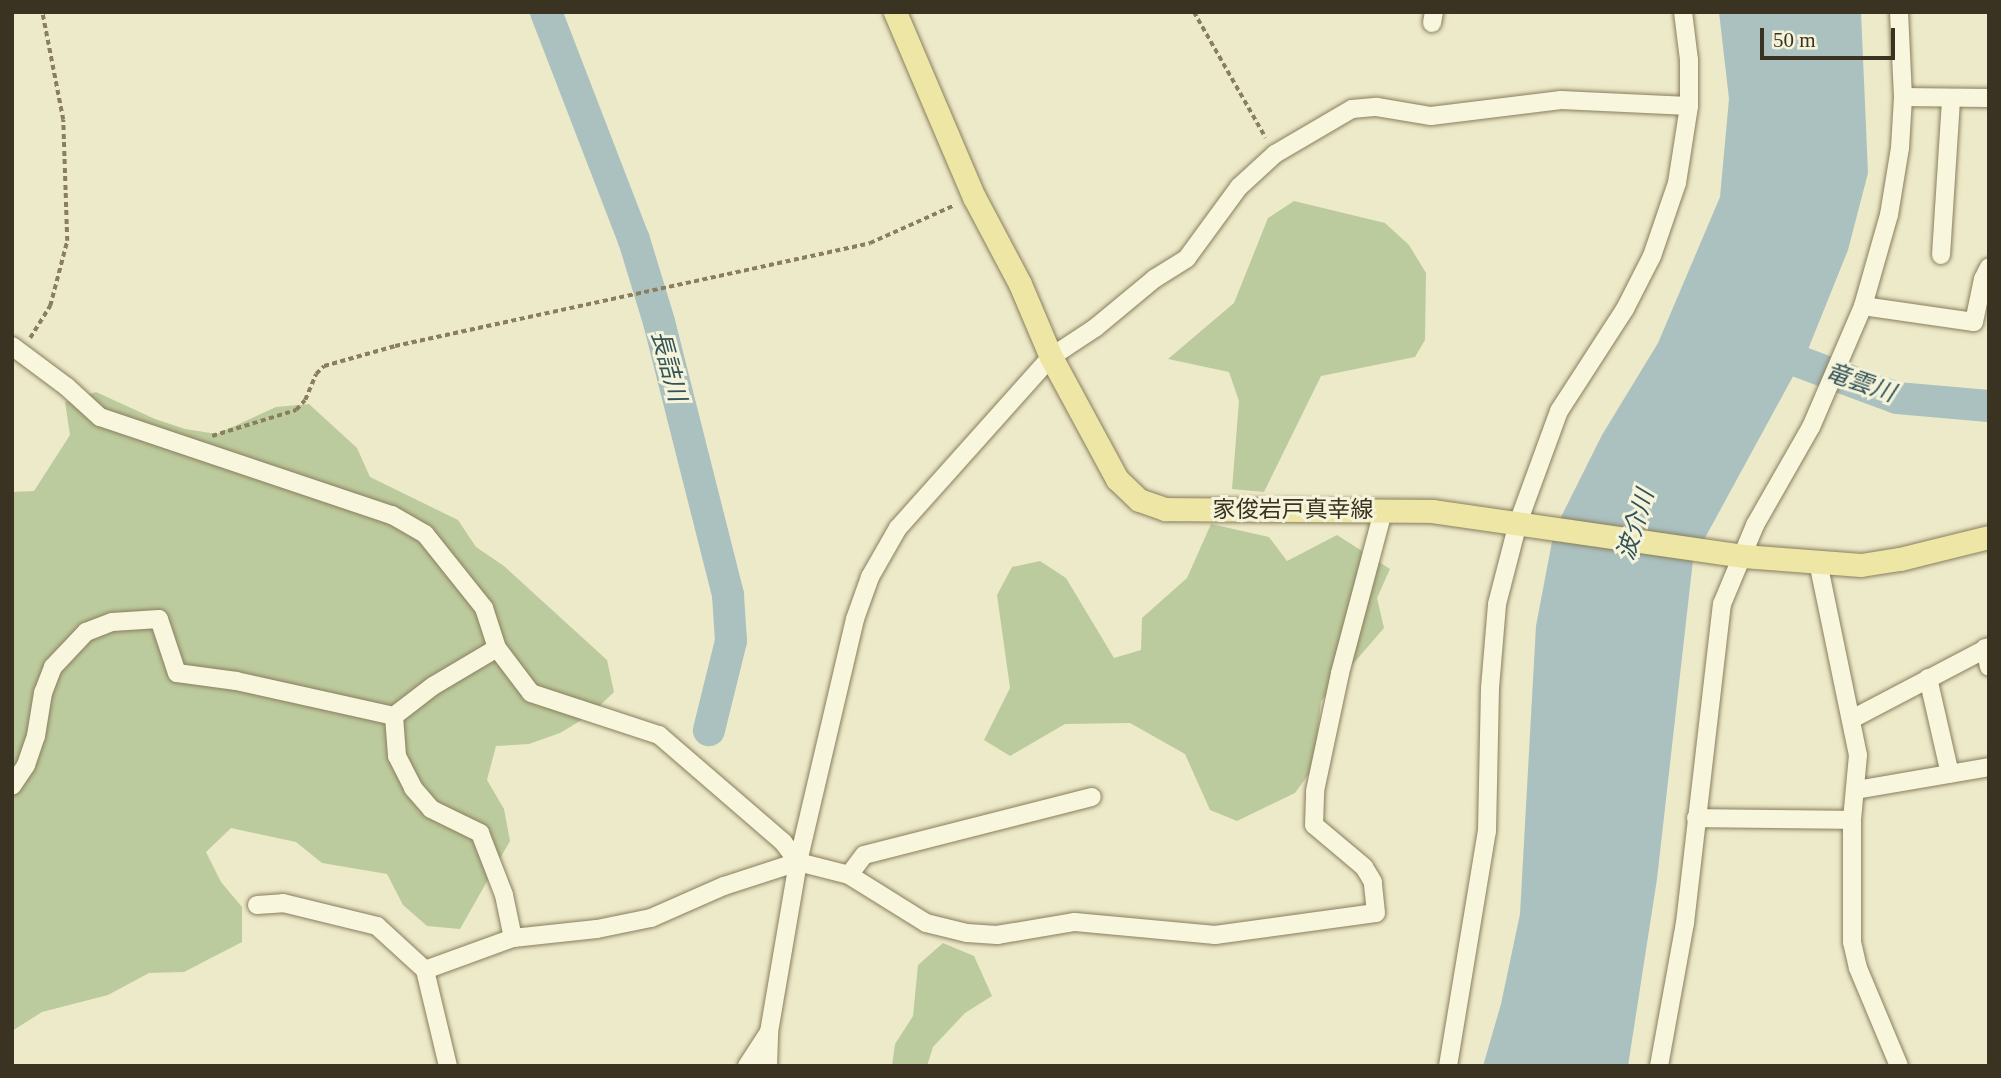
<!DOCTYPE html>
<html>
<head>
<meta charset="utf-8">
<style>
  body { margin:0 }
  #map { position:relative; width:2001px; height:1078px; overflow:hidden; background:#edeac9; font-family:"Times New Roman","Noto Sans JP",serif }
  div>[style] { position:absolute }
  .green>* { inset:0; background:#bccb9d }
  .water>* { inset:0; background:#aac1c0 }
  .river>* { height:32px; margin:-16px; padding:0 16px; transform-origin:16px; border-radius:16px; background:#aac1c0 }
  .path>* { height:3.5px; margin-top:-1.75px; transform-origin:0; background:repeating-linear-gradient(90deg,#897e5e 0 5px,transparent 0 8.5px) }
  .roads { filter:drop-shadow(0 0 2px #897e5e) drop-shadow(0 0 2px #897e5e) }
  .minor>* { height:18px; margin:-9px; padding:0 9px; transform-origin:9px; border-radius:9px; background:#f8f6dc }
  .major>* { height:23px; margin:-11.5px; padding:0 11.5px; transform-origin:11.5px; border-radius:11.5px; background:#ede6a4 }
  span { translate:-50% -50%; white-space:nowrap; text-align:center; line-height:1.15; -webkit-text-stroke:6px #f5f3d9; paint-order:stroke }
  .street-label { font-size:23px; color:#3a3321 }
  .water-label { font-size:24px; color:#315359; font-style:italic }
  .frame { position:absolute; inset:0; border:14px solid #3a3321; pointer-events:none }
  .scale { position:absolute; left:1760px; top:28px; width:135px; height:32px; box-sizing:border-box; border:4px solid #3a3321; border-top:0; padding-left:9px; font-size:21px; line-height:24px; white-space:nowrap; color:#3a3321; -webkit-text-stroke:5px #f5f3d9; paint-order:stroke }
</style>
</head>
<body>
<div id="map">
  <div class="green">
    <i style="clip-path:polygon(1294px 201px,1385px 223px,1409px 245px,1426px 273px,1425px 340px,1415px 357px,1321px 376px,1264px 492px,1232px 489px,1239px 401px,1229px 372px,1168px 359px,1234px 303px,1268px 218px)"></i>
    <i style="clip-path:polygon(96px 392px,155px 419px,185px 429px,217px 434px,276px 407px,309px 404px,357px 448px,370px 477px,458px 520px,476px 547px,504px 566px,607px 660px,614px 692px,590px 715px,560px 733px,529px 744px,496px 746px,487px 780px,504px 809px,510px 841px,460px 929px,427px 926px,403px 905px,387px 874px,322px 863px,296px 842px,231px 828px,206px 852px,221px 882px,242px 907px,242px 942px,184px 972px,149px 973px,108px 995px,42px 1012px,12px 1031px,12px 492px,34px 491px,70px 435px,65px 402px)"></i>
    <i style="clip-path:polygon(1211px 524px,1269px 537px,1287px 561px,1337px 535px,1390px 569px,1377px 598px,1384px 628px,1321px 701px,1314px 767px,1295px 793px,1237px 821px,1210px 810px,1185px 754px,1130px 723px,1065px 724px,1010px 756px,984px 740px,1010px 688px,997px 595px,1012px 567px,1040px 561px,1066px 578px,1114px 658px,1141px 650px,1142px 618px,1187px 578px)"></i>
    <i style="clip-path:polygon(943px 943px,974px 956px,992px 996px,965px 1013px,933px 1047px,927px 1066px,892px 1066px,895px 1044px,913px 1016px,918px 965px)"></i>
  </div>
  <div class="water">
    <i style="clip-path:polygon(1719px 12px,1861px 12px,1868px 173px,1848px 250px,1809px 347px,1693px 560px,1657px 879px,1628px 1066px,1483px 1066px,1501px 1004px,1520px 914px,1536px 626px,1554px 531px,1602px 435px,1658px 343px,1720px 197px,1729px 99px)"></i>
  </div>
  <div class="river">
    <i style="left:546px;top:12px;width:244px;rotate:68.9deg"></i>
    <i style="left:634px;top:240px;width:86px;rotate:73deg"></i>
    <i style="left:659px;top:322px;width:282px;rotate:75.8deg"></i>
    <i style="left:728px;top:595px;width:46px;rotate:86.3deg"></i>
    <i style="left:731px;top:641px;width:92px;rotate:103.9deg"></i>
    <i style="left:1762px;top:348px;width:144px;rotate:20.3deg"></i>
    <i style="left:1897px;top:398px;width:92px;rotate:5deg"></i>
  </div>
  <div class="path">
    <i style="left:1194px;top:12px;width:145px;rotate:60.3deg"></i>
    <i style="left:30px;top:338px;width:38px;rotate:-58deg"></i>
    <i style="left:50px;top:306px;width:67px;rotate:-75.3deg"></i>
    <i style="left:67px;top:241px;width:121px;rotate:-91.9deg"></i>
    <i style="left:63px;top:120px;width:110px;rotate:-101deg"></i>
    <i style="left:212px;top:436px;width:88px;rotate:-17.2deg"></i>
    <i style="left:296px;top:410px;width:13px;rotate:-48deg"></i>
    <i style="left:305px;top:400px;width:28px;rotate:-67deg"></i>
    <i style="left:316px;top:374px;width:11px;rotate:-45deg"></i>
    <i style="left:324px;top:366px;width:74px;rotate:-15.7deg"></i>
    <i style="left:395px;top:346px;width:486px;rotate:-12.2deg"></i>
    <i style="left:870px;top:243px;width:93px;rotate:-24.1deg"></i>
  </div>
  <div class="roads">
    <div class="minor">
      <i style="left:1899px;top:12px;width:85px;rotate:87.3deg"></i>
      <i style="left:1903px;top:97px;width:86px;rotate:0.7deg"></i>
      <i style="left:1432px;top:23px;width:11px;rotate:-80deg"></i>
      <i style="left:1941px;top:255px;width:156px;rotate:-86.3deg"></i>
      <i style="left:1863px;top:306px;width:112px;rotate:8.2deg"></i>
      <i style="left:1974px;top:322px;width:44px;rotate:-78.2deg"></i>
      <i style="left:1983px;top:279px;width:13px;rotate:-63deg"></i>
      <i style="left:12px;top:346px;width:69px;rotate:36.7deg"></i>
      <i style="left:67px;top:387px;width:45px;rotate:42.3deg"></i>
      <i style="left:100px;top:417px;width:308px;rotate:18.6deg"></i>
      <i style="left:392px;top:515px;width:38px;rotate:30deg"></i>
      <i style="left:425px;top:534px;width:95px;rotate:51.4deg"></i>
      <i style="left:484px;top:608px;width:42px;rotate:72deg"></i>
      <i style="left:497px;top:648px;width:56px;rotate:52.9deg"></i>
      <i style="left:531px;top:693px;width:135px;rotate:18.2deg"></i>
      <i style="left:659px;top:735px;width:164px;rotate:40.8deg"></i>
      <i style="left:783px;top:842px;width:25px;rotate:53deg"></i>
      <i style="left:1818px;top:562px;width:197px;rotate:78.3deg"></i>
      <i style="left:1858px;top:755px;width:65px;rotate:95.3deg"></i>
      <i style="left:1852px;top:820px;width:122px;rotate:90deg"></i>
      <i style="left:1852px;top:942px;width:27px;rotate:77deg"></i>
      <i style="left:1858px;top:968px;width:106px;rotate:67.3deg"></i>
      <i style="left:1985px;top:648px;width:19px;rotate:78deg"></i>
      <i style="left:1928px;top:678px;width:98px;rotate:77.1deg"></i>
      <i style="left:394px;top:716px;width:40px;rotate:85.7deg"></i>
      <i style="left:397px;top:756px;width:36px;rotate:63deg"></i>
      <i style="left:413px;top:788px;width:28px;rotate:49deg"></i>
      <i style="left:431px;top:809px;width:55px;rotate:26.1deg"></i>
      <i style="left:480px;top:833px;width:66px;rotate:68.8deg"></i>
      <i style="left:504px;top:895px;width:44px;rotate:78.2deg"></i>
      <i style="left:394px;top:716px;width:49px;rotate:-37.6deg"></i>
      <i style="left:433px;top:686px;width:74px;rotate:-30.7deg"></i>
      <i style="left:1852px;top:719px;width:155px;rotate:-27.7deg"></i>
      <i style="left:12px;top:786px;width:25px;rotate:-56deg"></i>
      <i style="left:26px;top:765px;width:31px;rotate:-71deg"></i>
      <i style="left:36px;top:736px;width:44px;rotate:-80.8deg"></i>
      <i style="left:43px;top:693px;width:28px;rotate:-69deg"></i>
      <i style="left:53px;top:667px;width:48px;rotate:-46.7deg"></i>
      <i style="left:86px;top:632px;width:28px;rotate:-21deg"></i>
      <i style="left:112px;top:622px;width:47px;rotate:-3.7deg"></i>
      <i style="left:159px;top:619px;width:57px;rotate:71.6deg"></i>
      <i style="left:177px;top:673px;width:60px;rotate:7.7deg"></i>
      <i style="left:236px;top:681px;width:162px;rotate:12.5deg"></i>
      <i style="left:1856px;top:790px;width:135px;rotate:-9.8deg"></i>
      <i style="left:1696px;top:818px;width:156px;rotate:0.7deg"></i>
      <i style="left:849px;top:875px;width:25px;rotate:-53deg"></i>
      <i style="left:864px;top:855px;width:235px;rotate:-14.3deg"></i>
      <i style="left:257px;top:905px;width:26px;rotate:-4deg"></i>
      <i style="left:283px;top:903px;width:97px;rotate:13.7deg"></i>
      <i style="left:377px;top:926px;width:65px;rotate:42.5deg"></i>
      <i style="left:448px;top:1066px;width:99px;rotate:-103.5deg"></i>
      <i style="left:425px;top:970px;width:94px;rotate:-20deg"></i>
      <i style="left:513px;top:938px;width:84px;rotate:-6.1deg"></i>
      <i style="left:597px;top:929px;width:55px;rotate:-11.5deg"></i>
      <i style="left:651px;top:918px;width:80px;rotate:-23.7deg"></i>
      <i style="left:724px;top:886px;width:78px;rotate:-18deg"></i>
      <i style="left:798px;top:862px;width:53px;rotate:14.3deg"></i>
      <i style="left:849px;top:875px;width:91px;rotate:31.9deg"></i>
      <i style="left:926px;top:923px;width:42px;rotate:13.7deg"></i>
      <i style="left:967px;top:933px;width:30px;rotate:4deg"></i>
      <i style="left:997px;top:935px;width:79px;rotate:-9.5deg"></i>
      <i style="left:1075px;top:922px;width:141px;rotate:5.3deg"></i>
      <i style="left:1215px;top:935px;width:162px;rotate:-7.8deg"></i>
      <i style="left:1376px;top:913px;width:31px;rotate:-96deg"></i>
      <i style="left:1373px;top:882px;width:17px;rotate:-121deg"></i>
      <i style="left:1364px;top:867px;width:65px;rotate:-140deg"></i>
      <i style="left:1314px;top:825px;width:34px;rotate:-88deg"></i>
      <i style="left:1315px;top:791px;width:121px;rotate:-78deg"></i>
      <i style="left:1340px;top:673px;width:168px;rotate:-75.1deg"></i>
      <i style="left:747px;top:1066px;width:40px;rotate:-57.1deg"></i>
      <i style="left:768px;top:1066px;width:34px;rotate:-88deg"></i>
      <i style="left:769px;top:1032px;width:172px;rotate:-80.3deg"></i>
      <i style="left:798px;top:862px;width:250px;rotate:-76.8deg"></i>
      <i style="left:855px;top:619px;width:45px;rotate:-70.3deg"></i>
      <i style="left:870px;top:577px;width:56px;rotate:-60.3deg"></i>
      <i style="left:898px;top:528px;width:229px;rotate:-48.2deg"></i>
      <i style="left:1051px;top:357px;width:53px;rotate:-33.4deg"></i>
      <i style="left:1095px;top:328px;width:77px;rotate:-39.7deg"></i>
      <i style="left:1154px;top:279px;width:39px;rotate:-32deg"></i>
      <i style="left:1187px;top:258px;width:88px;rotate:-53.8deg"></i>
      <i style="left:1239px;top:187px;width:49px;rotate:-42.5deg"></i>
      <i style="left:1275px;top:154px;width:89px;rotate:-30.3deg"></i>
      <i style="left:1352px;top:109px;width:25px;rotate:-5deg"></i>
      <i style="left:1377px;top:107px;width:55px;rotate:9.5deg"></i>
      <i style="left:1431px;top:116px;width:131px;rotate:-7deg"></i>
      <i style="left:1561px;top:100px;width:128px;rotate:2.7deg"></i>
      <i style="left:1448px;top:1066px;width:238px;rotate:-80.6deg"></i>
      <i style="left:1487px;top:831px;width:143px;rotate:-88.8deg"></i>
      <i style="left:1490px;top:688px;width:84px;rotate:-85.2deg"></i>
      <i style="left:1497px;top:604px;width:84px;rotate:-75.5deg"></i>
      <i style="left:1518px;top:523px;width:119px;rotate:-69.9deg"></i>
      <i style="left:1559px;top:411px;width:121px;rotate:-57.1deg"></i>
      <i style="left:1625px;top:309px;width:59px;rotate:-63deg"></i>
      <i style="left:1652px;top:256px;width:77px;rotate:-71.1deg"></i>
      <i style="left:1677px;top:183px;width:78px;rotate:-81.1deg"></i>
      <i style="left:1689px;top:106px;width:46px;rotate:-90deg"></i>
      <i style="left:1689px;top:60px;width:48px;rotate:-97.1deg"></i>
      <i style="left:1659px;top:1066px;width:145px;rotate:-79.7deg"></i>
      <i style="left:1685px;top:923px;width:321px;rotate:-83.4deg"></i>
      <i style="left:1722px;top:604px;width:86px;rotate:-67.3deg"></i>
      <i style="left:1755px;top:525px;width:113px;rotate:-60.3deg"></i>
      <i style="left:1811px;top:427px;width:132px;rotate:-66.7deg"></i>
      <i style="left:1863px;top:306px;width:95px;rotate:-74.1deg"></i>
      <i style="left:1889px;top:215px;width:68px;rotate:-80.7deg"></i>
      <i style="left:1900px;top:148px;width:51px;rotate:-86.6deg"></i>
    </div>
    <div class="major">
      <i style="left:895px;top:12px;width:201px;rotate:66.9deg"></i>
      <i style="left:974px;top:197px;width:98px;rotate:62.1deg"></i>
      <i style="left:1020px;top:284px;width:79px;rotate:67deg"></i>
      <i style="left:1051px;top:357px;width:139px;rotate:61.6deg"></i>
      <i style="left:1117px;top:479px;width:30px;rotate:44deg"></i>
      <i style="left:1139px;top:500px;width:28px;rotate:19deg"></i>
      <i style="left:1165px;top:509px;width:267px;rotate:0.4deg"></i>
      <i style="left:1432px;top:511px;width:314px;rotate:8.2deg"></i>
      <i style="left:1743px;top:556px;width:118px;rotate:4.4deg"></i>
      <i style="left:1861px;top:565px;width:39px;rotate:-9deg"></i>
      <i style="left:1900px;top:559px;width:92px;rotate:-13.9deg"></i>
    </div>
  </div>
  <div class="street-label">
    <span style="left:1293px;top:510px">家俊岩戸真幸線</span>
  </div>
  <div class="water-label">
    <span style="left:668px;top:366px;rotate:75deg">長詰川</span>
    <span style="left:1860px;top:383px;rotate:19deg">竜雲川</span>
    <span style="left:1636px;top:525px;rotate:-73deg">波介川</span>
  </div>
  <div class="frame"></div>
  <div class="scale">50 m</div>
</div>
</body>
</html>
